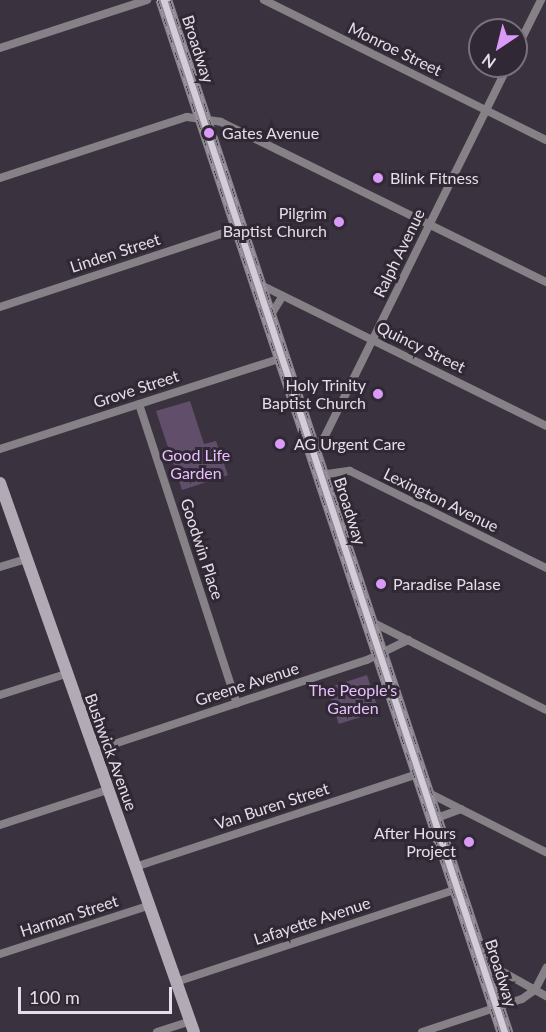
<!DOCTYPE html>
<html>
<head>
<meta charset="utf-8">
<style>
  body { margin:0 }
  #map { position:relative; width:546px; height:1032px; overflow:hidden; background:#3a323f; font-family:Lato,sans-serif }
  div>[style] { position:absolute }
  .green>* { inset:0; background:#614e6a; transform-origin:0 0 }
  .street>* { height:8px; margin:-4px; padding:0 4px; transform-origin:4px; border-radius:4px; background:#858187 }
  .secondary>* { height:12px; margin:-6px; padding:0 6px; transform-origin:6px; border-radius:6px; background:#b2abb5 }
  .primary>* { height:14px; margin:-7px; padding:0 7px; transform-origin:7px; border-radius:7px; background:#d4ccd9 }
  .rail>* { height:5px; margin-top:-2.5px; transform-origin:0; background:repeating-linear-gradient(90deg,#302834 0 9px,#8c8690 0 18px); box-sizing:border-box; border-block:2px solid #8c8690 }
  .dots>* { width:16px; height:16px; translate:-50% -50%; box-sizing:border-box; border:3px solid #302834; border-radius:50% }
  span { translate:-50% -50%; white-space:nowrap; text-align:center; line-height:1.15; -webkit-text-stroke:6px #302834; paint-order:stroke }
  .street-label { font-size:16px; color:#e4dfe6 }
  .poi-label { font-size:16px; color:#e4dfe6 }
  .left { translate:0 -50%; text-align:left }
  .right { translate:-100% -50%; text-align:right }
  .park-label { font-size:16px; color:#e9bfff }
  .north { position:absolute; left:468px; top:18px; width:60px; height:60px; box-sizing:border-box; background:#302834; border:2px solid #78717b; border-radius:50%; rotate:215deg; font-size:16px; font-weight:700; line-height:24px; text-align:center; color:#e4dfe6 }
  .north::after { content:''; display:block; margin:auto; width:21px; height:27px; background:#d99af8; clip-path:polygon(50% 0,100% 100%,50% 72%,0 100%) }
  .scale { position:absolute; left:18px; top:987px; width:154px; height:27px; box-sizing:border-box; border:3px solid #e4dfe6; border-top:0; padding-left:8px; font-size:18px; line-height:21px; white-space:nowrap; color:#e4dfe6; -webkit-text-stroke:4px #302834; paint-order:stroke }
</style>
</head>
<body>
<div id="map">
  <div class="green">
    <i style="clip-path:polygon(190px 401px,204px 444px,216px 441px,228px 475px,182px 490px,156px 411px)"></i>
    <i style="left:367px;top:675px;width:38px;height:42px;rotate:72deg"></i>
  </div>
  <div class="street">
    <i style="left:264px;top:0;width:315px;rotate:26.4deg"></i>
    <i style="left:0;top:48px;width:155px;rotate:-18.1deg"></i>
    <i style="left:516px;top:50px;width:56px;rotate:-63.4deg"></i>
    <i style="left:0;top:178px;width:197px;rotate:-18.1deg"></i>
    <i style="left:187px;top:117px;width:34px;rotate:8deg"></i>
    <i style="left:221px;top:122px;width:362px;rotate:26.2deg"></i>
    <i style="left:257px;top:283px;width:322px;rotate:26.3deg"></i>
    <i style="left:0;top:307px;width:252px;rotate:-18.3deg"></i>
    <i style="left:269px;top:318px;width:26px;rotate:-58deg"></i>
    <i style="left:139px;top:404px;width:315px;rotate:71.9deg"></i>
    <i style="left:0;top:449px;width:296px;rotate:-17.9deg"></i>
    <i style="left:312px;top:449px;width:16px;rotate:-43deg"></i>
    <i style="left:324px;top:438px;width:415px;rotate:-63.7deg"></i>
    <i style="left:320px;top:475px;width:30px;rotate:-8deg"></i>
    <i style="left:350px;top:471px;width:219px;rotate:26.3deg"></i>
    <i style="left:0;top:567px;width:27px;rotate:-17deg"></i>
    <i style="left:368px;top:620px;width:199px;rotate:26.8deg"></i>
    <i style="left:0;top:695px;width:69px;rotate:-17.7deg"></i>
    <i style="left:93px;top:751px;width:289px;rotate:-18.4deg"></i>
    <i style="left:367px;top:660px;width:46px;rotate:-26deg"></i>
    <i style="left:425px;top:791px;width:136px;rotate:26.8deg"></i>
    <i style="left:434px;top:819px;width:29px;rotate:-20deg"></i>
    <i style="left:0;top:825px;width:113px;rotate:-18.1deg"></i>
    <i style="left:135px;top:867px;width:298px;rotate:-18.2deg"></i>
    <i style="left:0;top:954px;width:156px;rotate:-18deg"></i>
    <i style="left:480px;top:959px;width:76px;rotate:29.3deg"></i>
    <i style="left:176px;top:982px;width:297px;rotate:-18.3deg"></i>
    <i style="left:157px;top:1032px;width:35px;rotate:-18deg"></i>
    <i style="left:422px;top:1032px;width:105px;rotate:-18.3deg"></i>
    <i style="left:522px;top:999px;width:16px;rotate:-35deg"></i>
    <i style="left:535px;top:990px;width:25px;rotate:-63deg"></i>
  </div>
  <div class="secondary">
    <i style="left:0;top:483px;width:582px;rotate:70.54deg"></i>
  </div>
  <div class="primary">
    <i style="left:164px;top:0;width:1087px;rotate:71.77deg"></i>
  </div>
  <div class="rail">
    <i style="left:158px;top:0;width:1087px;rotate:71.72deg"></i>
    <i style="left:170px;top:0;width:1087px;rotate:71.72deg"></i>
  </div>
  <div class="dots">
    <i style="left:209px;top:133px;background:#d99af8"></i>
    <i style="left:378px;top:178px;background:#d99af8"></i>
    <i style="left:339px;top:222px;background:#d99af8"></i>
    <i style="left:378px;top:394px;background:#d99af8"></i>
    <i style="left:280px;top:444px;background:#d99af8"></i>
    <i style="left:381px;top:584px;background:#d99af8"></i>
    <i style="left:469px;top:842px;background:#d99af8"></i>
  </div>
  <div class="street-label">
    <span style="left:198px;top:49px;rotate:72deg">Broadway</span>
    <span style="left:395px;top:49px;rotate:26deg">Monroe Street</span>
    <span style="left:115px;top:253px;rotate:-18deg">Linden Street</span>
    <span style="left:399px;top:253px;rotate:-64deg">Ralph Avenue</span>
    <span style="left:421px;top:347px;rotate:26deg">Quincy Street</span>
    <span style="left:136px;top:389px;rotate:-18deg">Grove Street</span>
    <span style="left:441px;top:500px;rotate:26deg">Lexington Avenue</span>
    <span style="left:350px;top:511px;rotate:72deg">Broadway</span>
    <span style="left:202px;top:549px;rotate:72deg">Goodwin Place</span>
    <span style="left:247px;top:684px;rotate:-18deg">Greene Avenue</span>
    <span style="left:111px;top:752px;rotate:70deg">Bushwick Avenue</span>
    <span style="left:272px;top:806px;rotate:-18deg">Van Buren Street</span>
    <span style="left:69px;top:916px;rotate:-18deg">Harman Street</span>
    <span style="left:312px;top:921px;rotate:-18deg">Lafayette Avenue</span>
    <span style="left:501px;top:973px;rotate:72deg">Broadway</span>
  </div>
  <div class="poi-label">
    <span class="left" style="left:222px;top:133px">Gates Avenue</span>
    <span class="left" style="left:390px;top:178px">Blink Fitness</span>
    <span class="right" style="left:327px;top:222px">Pilgrim<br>Baptist Church</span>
    <span class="right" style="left:366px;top:394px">Holy Trinity<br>Baptist Church</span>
    <span class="left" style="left:294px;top:444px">AG Urgent Care</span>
    <span class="left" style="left:393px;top:584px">Paradise Palase</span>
    <span class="right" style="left:456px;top:842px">After Hours<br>Project</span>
  </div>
  <div class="park-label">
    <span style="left:196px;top:464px">Good Life<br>Garden</span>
    <span style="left:353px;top:699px">The People's<br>Garden</span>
  </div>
  <div class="north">N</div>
  <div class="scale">100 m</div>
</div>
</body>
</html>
